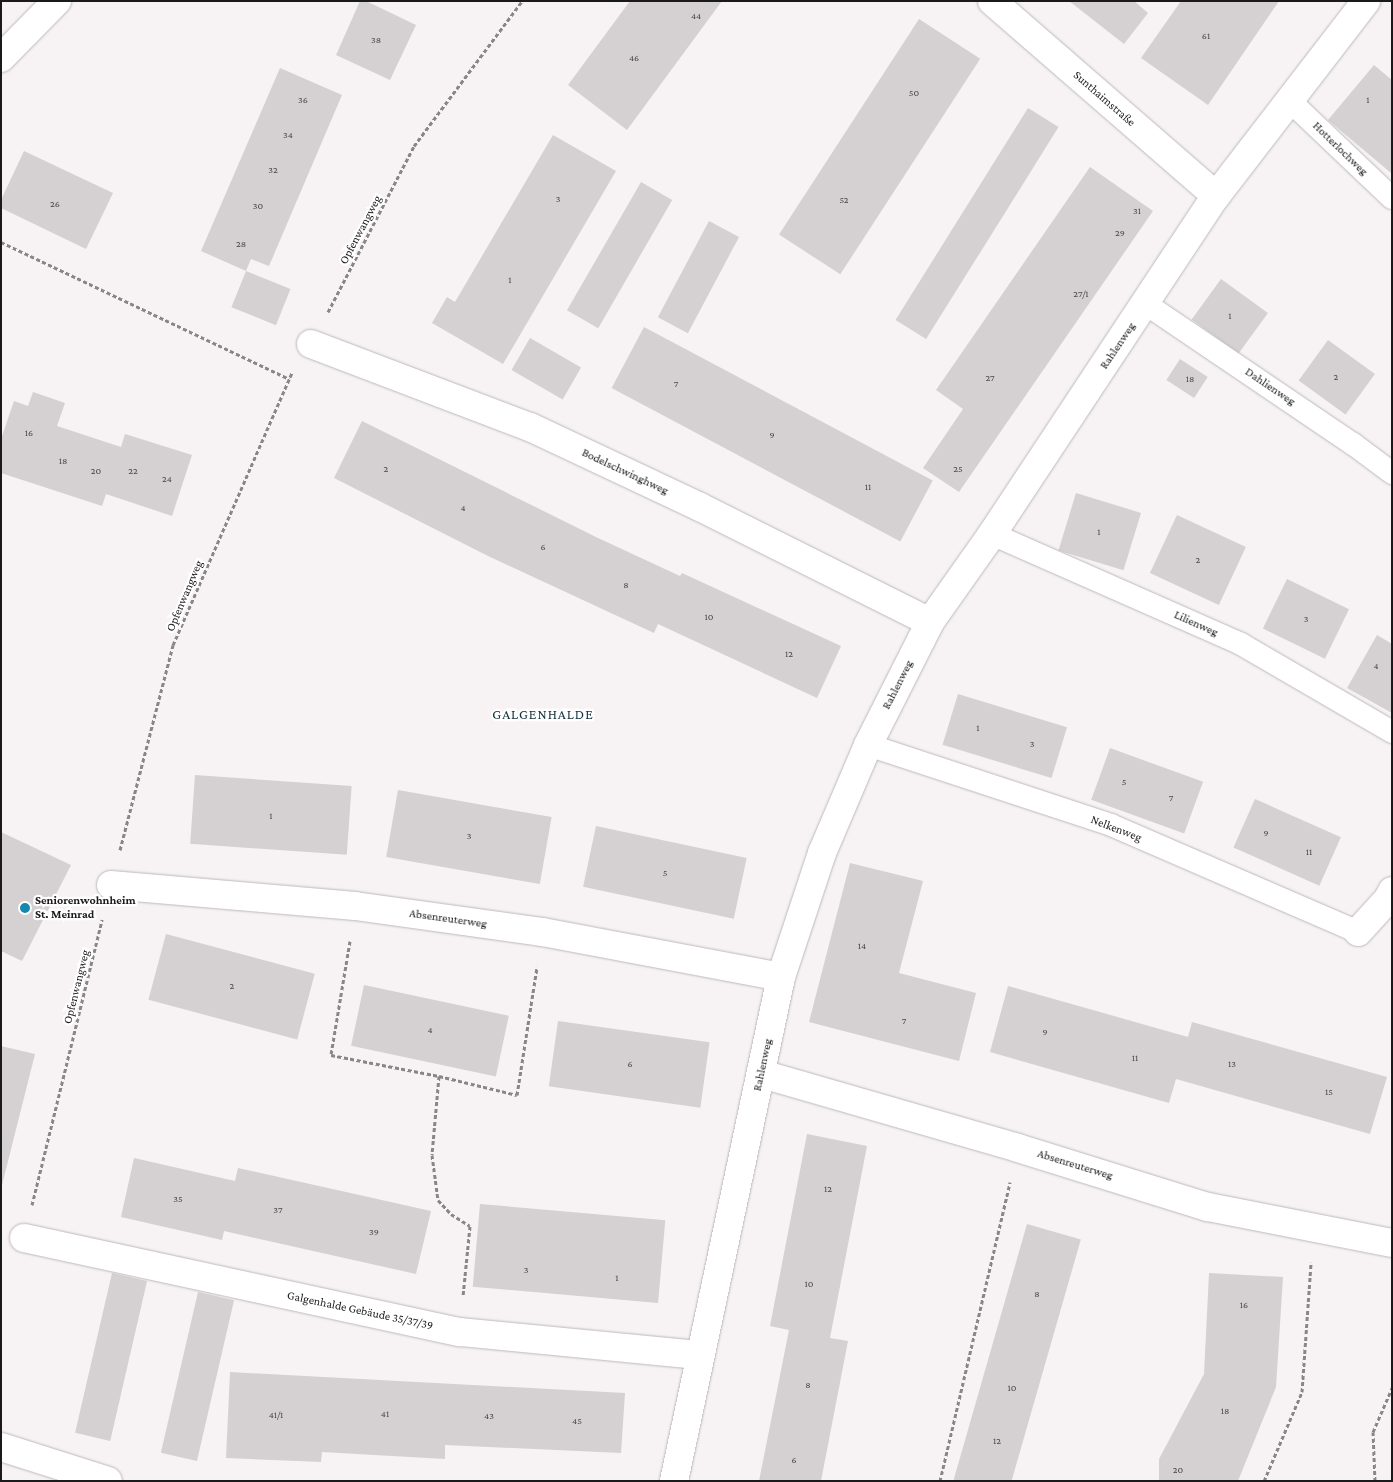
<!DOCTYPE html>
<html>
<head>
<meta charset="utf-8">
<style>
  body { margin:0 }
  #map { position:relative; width:1393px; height:1482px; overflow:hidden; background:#f7f2f3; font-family:"Crimson Pro",serif }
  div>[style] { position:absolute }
  .building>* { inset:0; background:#d5d0d1; transform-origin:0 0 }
  .path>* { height:3px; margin-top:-1.5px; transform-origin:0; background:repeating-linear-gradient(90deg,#898687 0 4px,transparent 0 6.5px) }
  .roads { filter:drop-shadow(0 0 1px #bdb9ba) drop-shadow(0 0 1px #bdb9ba) }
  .service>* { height:22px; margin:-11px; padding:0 11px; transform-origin:11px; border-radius:11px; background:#fff }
  .minor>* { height:28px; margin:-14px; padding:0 14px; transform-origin:14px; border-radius:14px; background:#fff }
  .dots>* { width:14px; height:14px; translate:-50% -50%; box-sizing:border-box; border:2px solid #fff; border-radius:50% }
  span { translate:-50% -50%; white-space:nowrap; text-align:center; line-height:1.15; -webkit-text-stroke:4.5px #fff; paint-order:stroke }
  .number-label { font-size:10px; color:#4a4848 }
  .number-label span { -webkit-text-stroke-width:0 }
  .street-label { font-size:12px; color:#1b1a1a }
  .poi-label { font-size:12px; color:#1b1a1a; font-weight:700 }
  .left { translate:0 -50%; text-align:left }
  .neighbourhood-label { font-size:14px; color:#14313c; letter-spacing:1px }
  .frame { position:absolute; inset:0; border:2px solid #1b1a1a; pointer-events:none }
</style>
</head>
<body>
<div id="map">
  <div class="building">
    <i style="clip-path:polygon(360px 1px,366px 1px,416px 25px,390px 80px,336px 55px)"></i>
    <i style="clip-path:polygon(630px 1px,722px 1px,627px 130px,568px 85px)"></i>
    <i style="clip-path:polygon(1069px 1px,1134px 1px,1148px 13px,1124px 44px)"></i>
    <i style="clip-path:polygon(1181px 1px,1279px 1px,1208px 105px,1141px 58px)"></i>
    <i style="left:919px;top:19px;width:73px;height:257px;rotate:33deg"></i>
    <i style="clip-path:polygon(1374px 65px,1392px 80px,1391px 173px,1328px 120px)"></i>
    <i style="clip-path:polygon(280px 68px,342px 95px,269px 266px,251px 259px,246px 271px,201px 251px)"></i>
    <i style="left:1028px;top:108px;width:36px;height:250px;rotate:32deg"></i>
    <i style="clip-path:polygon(553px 135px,616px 171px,503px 364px,432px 323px,447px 297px,455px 302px)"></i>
    <i style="clip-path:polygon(24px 151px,113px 193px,86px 249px,1px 208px,1px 200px)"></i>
    <i style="clip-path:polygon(1090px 167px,1153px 211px,959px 492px,923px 468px,963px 409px,936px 390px)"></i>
    <i style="left:641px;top:182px;width:36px;height:148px;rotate:30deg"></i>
    <i style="left:709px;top:221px;width:34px;height:109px;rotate:28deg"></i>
    <i style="left:246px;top:271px;width:48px;height:39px;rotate:22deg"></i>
    <i style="left:1221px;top:279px;width:58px;height:50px;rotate:36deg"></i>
    <i style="left:644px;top:327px;width:327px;height:69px;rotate:28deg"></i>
    <i style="left:530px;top:338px;width:59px;height:37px;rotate:30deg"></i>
    <i style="left:1328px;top:340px;width:58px;height:50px;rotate:36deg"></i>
    <i style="left:1180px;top:359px;width:33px;height:25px;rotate:33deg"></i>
    <i style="clip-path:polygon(33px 392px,65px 403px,57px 426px,121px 447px,125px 434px,192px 455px,172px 516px,106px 494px,102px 506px,1px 473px,1px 439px,14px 401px,28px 406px)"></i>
    <i style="clip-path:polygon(362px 421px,598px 538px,680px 576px,682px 573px,841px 646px,817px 698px,658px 624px,654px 633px,488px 556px,334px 478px)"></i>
    <i style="left:1076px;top:493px;width:68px;height:60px;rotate:17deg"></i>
    <i style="left:1177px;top:515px;width:76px;height:64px;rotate:25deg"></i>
    <i style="left:1287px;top:579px;width:69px;height:55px;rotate:26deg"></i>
    <i style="clip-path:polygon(1377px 635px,1392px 644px,1392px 713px,1347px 688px)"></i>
    <i style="left:958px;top:694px;width:114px;height:53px;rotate:17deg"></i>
    <i style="left:1110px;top:748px;width:99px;height:55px;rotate:20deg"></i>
    <i style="left:195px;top:775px;width:157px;height:69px;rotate:4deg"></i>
    <i style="left:398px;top:790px;width:156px;height:68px;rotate:10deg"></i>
    <i style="left:1255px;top:799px;width:94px;height:53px;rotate:24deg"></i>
    <i style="left:596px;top:826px;width:154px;height:62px;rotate:12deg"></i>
    <i style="clip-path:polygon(1px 832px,71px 865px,22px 961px,1px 951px)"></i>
    <i style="clip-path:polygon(850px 863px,923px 881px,899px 973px,976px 993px,959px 1061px,809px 1022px)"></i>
    <i style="left:166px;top:934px;width:154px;height:68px;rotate:15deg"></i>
    <i style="left:364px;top:985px;width:148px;height:62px;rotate:12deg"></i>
    <i style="clip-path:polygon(1008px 986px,1188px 1037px,1192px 1022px,1387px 1077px,1370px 1134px,1176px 1079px,1169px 1103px,990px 1052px)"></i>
    <i style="left:558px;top:1021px;width:153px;height:66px;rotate:8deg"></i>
    <i style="clip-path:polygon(1px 1046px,35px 1054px,2px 1185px,1px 1185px)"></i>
    <i style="clip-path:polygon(807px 1134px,867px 1146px,830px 1338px,848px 1341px,821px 1481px,759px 1481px,789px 1330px,770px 1326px)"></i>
    <i style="clip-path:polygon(134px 1158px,235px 1181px,238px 1168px,431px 1211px,416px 1274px,224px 1231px,222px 1240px,121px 1217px)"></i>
    <i style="left:480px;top:1204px;width:186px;height:83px;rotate:5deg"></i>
    <i style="left:1027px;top:1224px;width:56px;height:266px;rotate:16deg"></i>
    <i style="left:112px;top:1273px;width:36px;height:164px;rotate:13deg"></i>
    <i style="clip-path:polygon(1209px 1273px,1283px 1277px,1276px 1387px,1238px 1481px,1159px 1481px,1159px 1459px,1204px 1374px)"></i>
    <i style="left:198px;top:1292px;width:37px;height:165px;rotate:13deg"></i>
    <i style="clip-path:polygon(230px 1372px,625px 1393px,621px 1453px,445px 1445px,445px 1459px,322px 1452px,321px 1462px,226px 1458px)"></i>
  </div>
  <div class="path">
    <i style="left:1px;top:242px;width:319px;rotate:25.4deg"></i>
    <i style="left:328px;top:312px;width:187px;rotate:-62.6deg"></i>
    <i style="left:414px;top:146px;width:181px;rotate:-53.3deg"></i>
    <i style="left:120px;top:850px;width:212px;rotate:-75.5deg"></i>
    <i style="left:173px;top:645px;width:297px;rotate:-66.4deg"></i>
    <i style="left:350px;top:941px;width:116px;rotate:99.5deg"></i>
    <i style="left:331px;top:1055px;width:110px;rotate:11deg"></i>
    <i style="left:439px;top:1076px;width:79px;rotate:95.1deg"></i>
    <i style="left:432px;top:1155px;width:45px;rotate:82.4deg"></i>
    <i style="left:438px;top:1200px;width:19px;rotate:47deg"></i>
    <i style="left:451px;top:1214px;width:22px;rotate:32deg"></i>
    <i style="left:470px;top:1226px;width:70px;rotate:95.7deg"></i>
    <i style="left:439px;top:1076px;width:80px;rotate:13.7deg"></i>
    <i style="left:517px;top:1095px;width:130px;rotate:-81.1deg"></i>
    <i style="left:32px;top:1205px;width:294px;rotate:-76.2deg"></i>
    <i style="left:940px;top:1481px;width:307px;rotate:-76.8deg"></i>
    <i style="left:1264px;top:1481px;width:97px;rotate:-66.9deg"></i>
    <i style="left:1302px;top:1392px;width:130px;rotate:-86deg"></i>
    <i style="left:1375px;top:1481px;width:49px;rotate:-92.3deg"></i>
    <i style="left:1373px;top:1432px;width:48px;rotate:-66.6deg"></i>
  </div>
  <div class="roads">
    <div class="service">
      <i style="left:1289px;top:100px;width:142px;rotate:43.6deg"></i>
      <i style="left:1146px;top:304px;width:250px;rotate:34.1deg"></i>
      <i style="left:1353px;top:444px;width:49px;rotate:36.6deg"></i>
      <i style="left:992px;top:534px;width:272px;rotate:23.8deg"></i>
      <i style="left:1241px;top:644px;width:175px;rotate:30.2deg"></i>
      <i style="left:868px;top:745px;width:256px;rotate:18.2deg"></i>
      <i style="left:1111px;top:825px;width:269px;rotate:23.4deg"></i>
    </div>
    <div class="minor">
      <i style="left:992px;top:1px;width:297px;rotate:41deg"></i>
      <i style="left:1px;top:58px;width:80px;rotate:-45.5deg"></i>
      <i style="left:311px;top:344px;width:234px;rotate:20.8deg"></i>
      <i style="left:530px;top:427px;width:188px;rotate:25.2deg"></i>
      <i style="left:700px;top:507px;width:257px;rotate:26.6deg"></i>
      <i style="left:111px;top:885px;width:245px;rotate:4.9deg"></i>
      <i style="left:355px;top:906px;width:190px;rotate:7.9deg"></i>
      <i style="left:543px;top:932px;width:242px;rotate:10.7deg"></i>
      <i style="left:1358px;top:932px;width:45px;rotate:-47.7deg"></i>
      <i style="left:1388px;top:899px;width:9px;rotate:-63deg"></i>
      <i style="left:762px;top:1074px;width:266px;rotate:16.1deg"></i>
      <i style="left:1018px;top:1148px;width:199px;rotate:17.3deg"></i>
      <i style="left:1208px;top:1207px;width:187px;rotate:11.1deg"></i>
      <i style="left:24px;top:1238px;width:446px;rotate:12.2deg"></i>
      <i style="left:460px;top:1332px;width:241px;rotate:5.5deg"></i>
      <i style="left:1px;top:1447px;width:112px;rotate:17.6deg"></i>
      <i style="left:674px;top:1481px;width:515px;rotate:-78.01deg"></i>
      <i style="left:781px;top:977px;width:131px;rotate:-71.7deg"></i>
      <i style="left:822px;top:853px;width:117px;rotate:-66.9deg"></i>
      <i style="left:868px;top:745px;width:138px;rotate:-63.2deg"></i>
      <i style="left:930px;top:622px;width:108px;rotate:-54.8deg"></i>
      <i style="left:992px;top:534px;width:405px;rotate:-56.5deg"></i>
      <i style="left:1216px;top:196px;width:246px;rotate:-52.4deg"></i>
    </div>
  </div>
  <div class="dots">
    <i style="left:25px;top:908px;background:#138aad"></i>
  </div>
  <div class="number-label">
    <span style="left:696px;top:16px">44</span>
    <span style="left:1206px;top:36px">61</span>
    <span style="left:376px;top:40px">38</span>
    <span style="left:634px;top:58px">46</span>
    <span style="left:914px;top:93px">50</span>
    <span style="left:303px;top:100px">36</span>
    <span style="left:1368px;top:100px">1</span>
    <span style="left:288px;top:135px">34</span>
    <span style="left:273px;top:170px">32</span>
    <span style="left:558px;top:199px">3</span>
    <span style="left:844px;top:200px">52</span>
    <span style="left:55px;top:204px">26</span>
    <span style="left:258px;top:206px">30</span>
    <span style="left:1137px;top:211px">31</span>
    <span style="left:1120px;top:233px">29</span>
    <span style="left:241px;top:244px">28</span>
    <span style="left:510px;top:280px">1</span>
    <span style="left:1081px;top:294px">27/1</span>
    <span style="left:1230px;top:316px">1</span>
    <span style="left:1336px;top:377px">2</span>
    <span style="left:990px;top:378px">27</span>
    <span style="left:1190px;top:379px">18</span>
    <span style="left:676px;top:384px">7</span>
    <span style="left:29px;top:433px">16</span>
    <span style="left:772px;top:435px">9</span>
    <span style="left:63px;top:461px">18</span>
    <span style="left:386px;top:469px">2</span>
    <span style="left:958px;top:469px">25</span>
    <span style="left:96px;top:471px">20</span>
    <span style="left:133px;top:471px">22</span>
    <span style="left:167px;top:479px">24</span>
    <span style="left:868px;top:487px">11</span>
    <span style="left:463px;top:508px">4</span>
    <span style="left:1099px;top:532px">1</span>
    <span style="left:543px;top:547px">6</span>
    <span style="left:1198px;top:560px">2</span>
    <span style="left:626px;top:585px">8</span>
    <span style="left:709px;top:617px">10</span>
    <span style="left:1306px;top:619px">3</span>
    <span style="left:789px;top:654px">12</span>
    <span style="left:1376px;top:666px">4</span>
    <span style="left:978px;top:728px">1</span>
    <span style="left:1032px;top:744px">3</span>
    <span style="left:1124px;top:782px">5</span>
    <span style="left:1171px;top:798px">7</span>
    <span style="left:271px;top:816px">1</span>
    <span style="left:1266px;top:833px">9</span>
    <span style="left:469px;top:836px">3</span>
    <span style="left:1309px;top:852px">11</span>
    <span style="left:665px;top:873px">5</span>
    <span style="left:862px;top:946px">14</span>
    <span style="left:232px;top:986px">2</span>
    <span style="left:904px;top:1021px">7</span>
    <span style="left:430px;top:1030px">4</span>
    <span style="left:1045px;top:1032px">9</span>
    <span style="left:1135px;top:1058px">11</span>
    <span style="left:630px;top:1064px">6</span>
    <span style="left:1232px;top:1064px">13</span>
    <span style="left:1329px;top:1092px">15</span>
    <span style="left:828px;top:1189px">12</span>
    <span style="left:178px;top:1199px">35</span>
    <span style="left:278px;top:1210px">37</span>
    <span style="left:374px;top:1232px">39</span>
    <span style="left:526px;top:1270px">3</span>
    <span style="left:617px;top:1278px">1</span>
    <span style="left:809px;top:1284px">10</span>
    <span style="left:1037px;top:1294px">8</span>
    <span style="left:1244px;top:1305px">16</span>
    <span style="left:808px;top:1385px">8</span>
    <span style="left:1012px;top:1388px">10</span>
    <span style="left:1225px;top:1411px">18</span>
    <span style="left:385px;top:1414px">41</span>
    <span style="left:276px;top:1415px">41/1</span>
    <span style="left:489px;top:1416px">43</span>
    <span style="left:577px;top:1421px">45</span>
    <span style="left:997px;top:1441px">12</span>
    <span style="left:794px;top:1460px">6</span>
    <span style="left:1178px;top:1470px">20</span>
  </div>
  <div class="street-label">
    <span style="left:1104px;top:99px;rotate:41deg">Sunthaimstraße</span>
    <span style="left:1340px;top:149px;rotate:44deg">Hotterlochweg</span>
    <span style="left:361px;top:230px;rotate:-62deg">Opfenwangweg</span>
    <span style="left:1118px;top:346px;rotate:-56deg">Rahlenweg</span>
    <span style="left:1270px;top:387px;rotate:34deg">Dahlienweg</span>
    <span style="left:625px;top:472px;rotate:25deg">Bodelschwinghweg</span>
    <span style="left:185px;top:596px;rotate:-67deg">Opfenwangweg</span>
    <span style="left:1196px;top:624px;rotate:24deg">Lilienweg</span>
    <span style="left:898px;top:685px;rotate:-63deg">Rahlenweg</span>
    <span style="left:1116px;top:829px;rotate:21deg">Nelkenweg</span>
    <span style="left:448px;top:919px;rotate:8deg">Absenreuterweg</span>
    <span style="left:77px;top:987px;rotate:-76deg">Opfenwangweg</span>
    <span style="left:763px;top:1065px;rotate:-78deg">Rahlenweg</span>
    <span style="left:1075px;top:1165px;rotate:17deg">Absenreuterweg</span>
    <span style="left:360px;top:1311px;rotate:12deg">Galgenhalde Gebäude 35/37/39</span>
  </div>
  <div class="poi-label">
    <span class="left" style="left:35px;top:908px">Seniorenwohnheim<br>St. Meinrad</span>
  </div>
  <div class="neighbourhood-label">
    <span style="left:543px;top:714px">GALGENHALDE</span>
  </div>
  <div class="frame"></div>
</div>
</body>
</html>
